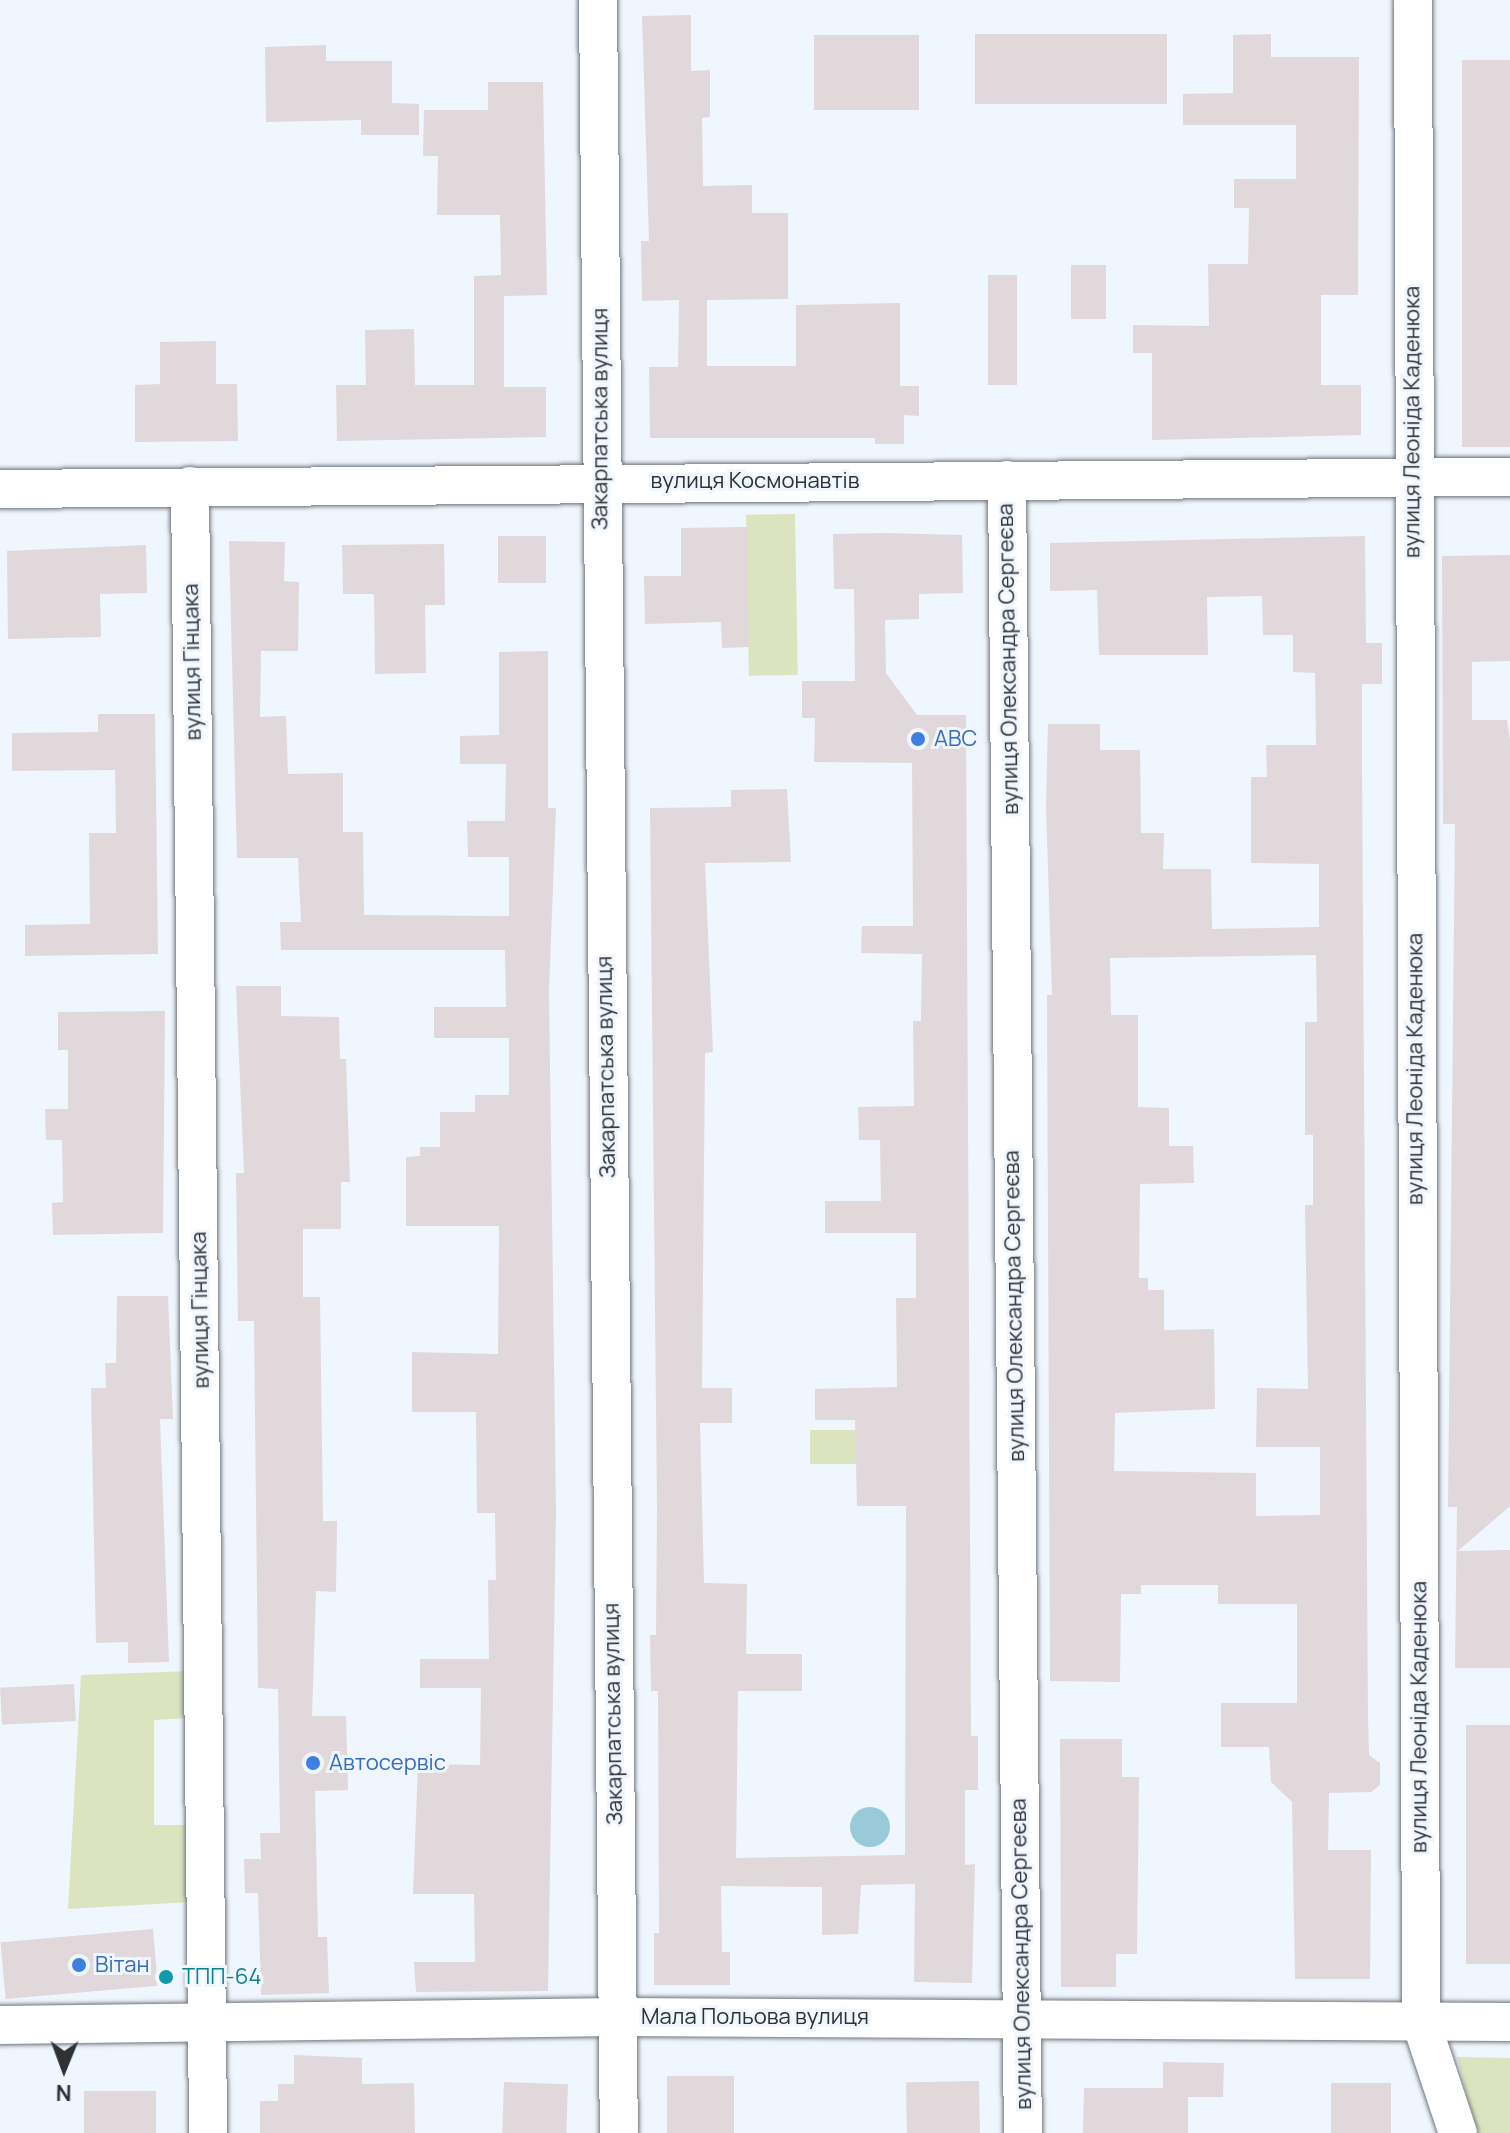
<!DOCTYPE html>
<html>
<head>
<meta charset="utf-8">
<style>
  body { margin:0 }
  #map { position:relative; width:1510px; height:2133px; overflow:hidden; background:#f0f6fd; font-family:Manrope,sans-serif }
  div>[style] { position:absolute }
  .green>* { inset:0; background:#dce4bf; transform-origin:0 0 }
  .water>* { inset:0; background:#99cad9 }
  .round { border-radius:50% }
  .building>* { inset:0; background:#e1d8db; transform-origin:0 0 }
  .roads { filter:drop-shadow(0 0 2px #71767c) drop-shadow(0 0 2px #71767c) }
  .minor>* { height:38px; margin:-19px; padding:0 19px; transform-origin:19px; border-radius:19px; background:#fff }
  .dots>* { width:22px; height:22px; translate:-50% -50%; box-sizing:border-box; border:4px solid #f0f6fd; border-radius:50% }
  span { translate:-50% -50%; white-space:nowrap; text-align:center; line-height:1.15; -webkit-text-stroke:6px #f0f6fd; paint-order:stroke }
  .street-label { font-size:22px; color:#2f3134 }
  .shop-label { font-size:22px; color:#366cbe }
  .left { translate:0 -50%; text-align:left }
  .culture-label { font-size:22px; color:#0d838f }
  .north { position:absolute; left:24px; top:2029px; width:80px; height:80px; -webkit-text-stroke:6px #f0f6fd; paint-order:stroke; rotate:181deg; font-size:22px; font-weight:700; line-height:32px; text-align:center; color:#2f3134 }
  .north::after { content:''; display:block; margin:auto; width:28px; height:36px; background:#2f3134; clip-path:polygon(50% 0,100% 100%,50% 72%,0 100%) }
</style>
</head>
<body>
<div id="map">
  <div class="green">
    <i style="left:795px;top:514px;width:161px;height:49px;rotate:89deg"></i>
    <i style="left:810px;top:1430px;width:77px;height:34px"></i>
    <i style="clip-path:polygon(192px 1671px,191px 1718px,154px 1720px,154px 1825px,191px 1825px,191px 1902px,68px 1909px,81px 1675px)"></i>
    <i style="clip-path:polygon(1457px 2057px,1510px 2058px,1510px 2133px,1477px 2133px)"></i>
  </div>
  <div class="water">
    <i class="round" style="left:850px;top:1807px;width:40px;height:40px"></i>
  </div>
  <div class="building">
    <i style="clip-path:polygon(691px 15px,691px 71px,710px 70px,710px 117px,702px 118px,703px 186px,752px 185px,752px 213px,788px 213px,788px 299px,707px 300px,707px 366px,796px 366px,796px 305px,900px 303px,900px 386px,919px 386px,919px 416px,904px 415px,904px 444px,875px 444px,875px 438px,650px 438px,649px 367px,678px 367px,679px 300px,642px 301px,641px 241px,649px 241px,642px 16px)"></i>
    <i style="left:975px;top:34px;width:192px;height:70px"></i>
    <i style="clip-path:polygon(1271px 34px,1271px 57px,1359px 57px,1358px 295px,1321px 295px,1321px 385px,1361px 385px,1361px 435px,1152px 440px,1152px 353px,1133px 353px,1133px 325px,1209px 326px,1208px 264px,1248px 264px,1249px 208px,1234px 208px,1234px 179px,1296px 179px,1296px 125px,1183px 125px,1183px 94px,1233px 93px,1233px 35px)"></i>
    <i style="left:814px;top:35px;width:105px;height:75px"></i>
    <i style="clip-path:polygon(326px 45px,326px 61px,392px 61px,392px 103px,419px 104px,419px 135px,361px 135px,361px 120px,266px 122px,265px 47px)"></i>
    <i style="left:1510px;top:60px;width:387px;height:48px;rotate:90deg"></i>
    <i style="clip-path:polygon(488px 82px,543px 82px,547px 295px,504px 296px,504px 387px,546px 387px,546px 437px,337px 441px,336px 385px,366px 385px,365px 330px,414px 329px,415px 385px,474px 385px,474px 276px,501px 275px,500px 215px,437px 215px,438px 156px,423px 156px,424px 110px,488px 110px)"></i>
    <i style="left:1071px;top:265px;width:35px;height:54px"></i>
    <i style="left:988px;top:275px;width:29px;height:110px"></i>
    <i style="clip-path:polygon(216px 341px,216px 384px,237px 384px,238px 441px,135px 442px,135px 385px,160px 384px,160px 342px)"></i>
    <i style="clip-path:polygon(747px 527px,749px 647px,722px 648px,721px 622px,645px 624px,644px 576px,681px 576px,681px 528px)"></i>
    <i style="clip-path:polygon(884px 533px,962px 535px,963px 593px,919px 594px,919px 619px,885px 620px,886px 673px,917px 715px,966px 715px,971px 1736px,978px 1736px,978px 1790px,965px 1790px,965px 1865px,975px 1864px,972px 1983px,914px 1982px,915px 1884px,861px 1885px,858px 1934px,822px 1935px,822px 1887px,721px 1886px,722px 1952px,730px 1952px,730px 1985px,654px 1985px,654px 1933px,659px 1933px,658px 1691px,651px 1691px,650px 1635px,656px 1635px,657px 1508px,650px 808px,731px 807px,731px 790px,787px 789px,791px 862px,705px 863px,713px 1052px,705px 1053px,702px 1388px,732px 1388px,732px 1423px,700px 1423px,704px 1583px,747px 1584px,746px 1654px,802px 1654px,802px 1691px,738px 1691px,736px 1858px,905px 1855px,906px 1506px,857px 1506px,855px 1420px,815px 1420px,815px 1389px,897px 1387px,896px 1298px,916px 1298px,916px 1233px,825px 1233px,825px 1201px,881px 1201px,880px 1140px,859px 1140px,858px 1107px,914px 1106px,913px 1021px,921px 1021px,922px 954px,861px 953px,862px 926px,913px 926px,912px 763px,814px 762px,815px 718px,802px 718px,802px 681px,855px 681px,854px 589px,834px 589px,833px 534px)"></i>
    <i style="left:546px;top:536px;width:47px;height:48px;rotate:90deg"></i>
    <i style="clip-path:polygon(evenodd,1365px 536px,1366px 643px,1382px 643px,1382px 684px,1362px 684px,1362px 769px,1368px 1720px,1369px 1755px,1380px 1763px,1380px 1785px,1371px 1792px,1329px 1793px,1328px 1850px,1371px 1850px,1370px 1979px,1295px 1979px,1292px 1802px,1271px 1782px,1269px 1747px,1221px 1747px,1221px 1703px,1297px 1703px,1297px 1604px,1218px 1604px,1218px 1585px,1141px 1585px,1141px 1594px,1121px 1594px,1120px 1682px,1050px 1681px,1047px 995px,1052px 995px,1046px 806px,1048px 724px,1100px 724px,1100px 750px,1140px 750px,1141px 833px,1164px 833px,1163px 869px,1211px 869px,1212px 929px,1319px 927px,1319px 864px,1251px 863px,1251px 777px,1267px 777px,1266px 745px,1316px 745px,1315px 673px,1293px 672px,1293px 635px,1263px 635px,1262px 596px,1207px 597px,1208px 655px,1099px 655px,1097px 590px,1050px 591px,1050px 543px,1365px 536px,1316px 955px,1317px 1022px,1305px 1022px,1305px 1135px,1313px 1135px,1313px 1205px,1305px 1205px,1308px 1389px,1257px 1388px,1256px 1447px,1320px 1447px,1320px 1515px,1256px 1516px,1256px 1473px,1114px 1471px,1115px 1413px,1215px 1409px,1214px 1329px,1164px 1330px,1164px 1290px,1148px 1290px,1148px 1278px,1139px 1278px,1140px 1184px,1194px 1183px,1193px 1146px,1169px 1146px,1169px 1108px,1138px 1107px,1138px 1015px,1111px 1015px,1110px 958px,1316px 955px)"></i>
    <i style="clip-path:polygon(229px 541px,285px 542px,284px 581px,299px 582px,298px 651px,261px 651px,260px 717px,286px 716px,288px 774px,343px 773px,343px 832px,363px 832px,364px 915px,509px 916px,509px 857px,468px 857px,467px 821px,505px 821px,506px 764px,460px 764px,460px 736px,499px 735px,499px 652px,548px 651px,548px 808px,556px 808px,549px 991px,556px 1512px,548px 1991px,416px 1992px,414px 1962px,475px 1962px,474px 1894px,413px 1894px,418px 1764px,480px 1765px,481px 1688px,420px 1688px,420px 1659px,489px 1659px,488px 1580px,496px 1580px,495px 1513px,477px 1513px,476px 1412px,412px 1412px,412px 1352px,498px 1354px,499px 1226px,406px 1226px,406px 1157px,420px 1156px,420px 1147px,440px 1147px,440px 1112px,475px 1112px,475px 1095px,509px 1095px,509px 1038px,434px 1038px,434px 1007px,506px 1007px,505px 950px,281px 950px,280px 922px,301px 922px,298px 858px,237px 858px)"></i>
    <i style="clip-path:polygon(444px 544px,445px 605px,425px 605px,426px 673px,375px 674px,374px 594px,343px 594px,342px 545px)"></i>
    <i style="clip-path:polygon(146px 545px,147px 593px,100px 594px,101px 637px,8px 639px,7px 551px)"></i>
    <i style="clip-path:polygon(1510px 555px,1510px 661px,1472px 662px,1472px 720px,1507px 720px,1510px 740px,1510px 1506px,1458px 1551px,1510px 1550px,1510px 1668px,1455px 1668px,1457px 1507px,1448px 1507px,1455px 824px,1443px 824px,1442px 556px)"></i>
    <i style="clip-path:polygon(98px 714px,155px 714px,158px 954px,25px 956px,25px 925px,90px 924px,89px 833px,116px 833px,115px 770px,12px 771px,12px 733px,98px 732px)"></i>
    <i style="clip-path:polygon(236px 986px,281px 986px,281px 1016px,339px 1017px,340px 1059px,346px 1059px,350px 1182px,341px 1182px,341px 1229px,303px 1229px,303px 1297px,320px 1297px,323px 1521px,337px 1521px,336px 1592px,316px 1591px,312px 1716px,346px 1716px,348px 1790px,315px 1791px,318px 1937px,327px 1937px,329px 1993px,261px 1995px,258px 1893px,245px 1893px,244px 1859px,261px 1859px,260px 1833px,280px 1833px,278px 1689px,258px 1688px,254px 1321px,238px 1321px,236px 1173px,244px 1173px)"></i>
    <i style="clip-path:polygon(165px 1011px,163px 1233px,53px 1235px,52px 1203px,63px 1202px,62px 1140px,46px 1140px,45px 1109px,68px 1109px,68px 1050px,58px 1050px,58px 1012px)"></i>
    <i style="clip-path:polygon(117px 1296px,168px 1296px,173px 1419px,160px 1419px,169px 1662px,128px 1663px,128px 1642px,96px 1643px,91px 1388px,106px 1388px,105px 1363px,116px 1363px)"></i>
    <i style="left:74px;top:1684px;width:37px;height:74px;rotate:87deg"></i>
    <i style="left:1466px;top:1725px;width:44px;height:239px"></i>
    <i style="clip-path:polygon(1060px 1739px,1122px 1739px,1122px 1777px,1139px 1777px,1137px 1954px,1116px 1954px,1116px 1987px,1061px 1987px)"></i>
    <i style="left:153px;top:1929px;width:57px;height:153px;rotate:85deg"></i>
    <i style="clip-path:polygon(294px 2055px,362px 2058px,362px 2084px,414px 2083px,415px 2133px,260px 2133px,260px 2101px,278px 2101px,278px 2084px,294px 2084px)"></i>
    <i style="clip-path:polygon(1163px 2062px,1224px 2063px,1223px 2097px,1188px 2097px,1188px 2133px,1083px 2133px,1084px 2088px,1163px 2088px)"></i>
    <i style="left:667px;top:2076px;width:67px;height:57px"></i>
    <i style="left:979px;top:2081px;width:52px;height:73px;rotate:89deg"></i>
    <i style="left:504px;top:2082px;width:64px;height:51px;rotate:2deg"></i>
    <i style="left:1331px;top:2083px;width:60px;height:50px"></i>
    <i style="left:84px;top:2091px;width:72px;height:42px"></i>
  </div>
  <div class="roads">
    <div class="minor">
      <i style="left:598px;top:0;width:2133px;rotate:89.44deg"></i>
      <i style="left:1413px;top:0;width:2022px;rotate:89.77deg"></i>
      <i style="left:1421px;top:2022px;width:117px;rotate:71.6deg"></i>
      <i style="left:1007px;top:480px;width:1653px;rotate:89.45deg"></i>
      <i style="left:190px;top:486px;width:1647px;rotate:89.37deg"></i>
      <i style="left:0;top:489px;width:1510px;rotate:-0.46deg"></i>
      <i style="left:0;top:2025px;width:617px;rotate:-0.74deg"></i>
      <i style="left:617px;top:2017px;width:893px;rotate:0.32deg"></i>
    </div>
  </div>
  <div class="dots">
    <i style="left:918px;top:739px;background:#3f7fe0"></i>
    <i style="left:313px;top:1763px;background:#3f7fe0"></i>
    <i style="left:79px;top:1965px;background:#3f7fe0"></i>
    <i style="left:166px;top:1977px;background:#0f9aa8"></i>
  </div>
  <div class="street-label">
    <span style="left:600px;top:419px;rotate:-90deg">Закарпатська вулиця</span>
    <span style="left:1412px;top:422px;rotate:-90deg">вулиця Леоніда Каденюка</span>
    <span style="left:755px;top:481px">вулиця Космонавтів</span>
    <span style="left:1008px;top:659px;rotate:-91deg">вулиця Олександра Сергеєва</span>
    <span style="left:192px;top:662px;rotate:-91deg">вулиця Гінцака</span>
    <span style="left:606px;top:1067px;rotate:-91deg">Закарпатська вулиця</span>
    <span style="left:1415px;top:1069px;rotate:-90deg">вулиця Леоніда Каденюка</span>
    <span style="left:1014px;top:1306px;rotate:-91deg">вулиця Олександра Сергеєва</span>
    <span style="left:200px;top:1310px;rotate:-91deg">вулиця Гінцака</span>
    <span style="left:613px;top:1714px;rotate:-91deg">Закарпатська вулиця</span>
    <span style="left:1419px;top:1717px;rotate:-90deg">вулиця Леоніда Каденюка</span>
    <span style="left:1021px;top:1954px;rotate:-91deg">вулиця Олександра Сергеєва</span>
    <span style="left:755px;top:2017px">Мала Польова вулиця</span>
  </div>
  <div class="shop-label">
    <span class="left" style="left:934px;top:739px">ABC</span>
    <span class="left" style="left:329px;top:1763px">Автосервіс</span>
    <span class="left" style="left:95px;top:1965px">Вітан</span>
  </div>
  <div class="culture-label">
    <span class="left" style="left:182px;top:1977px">ТПП-64</span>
  </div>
  <div class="north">N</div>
</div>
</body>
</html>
